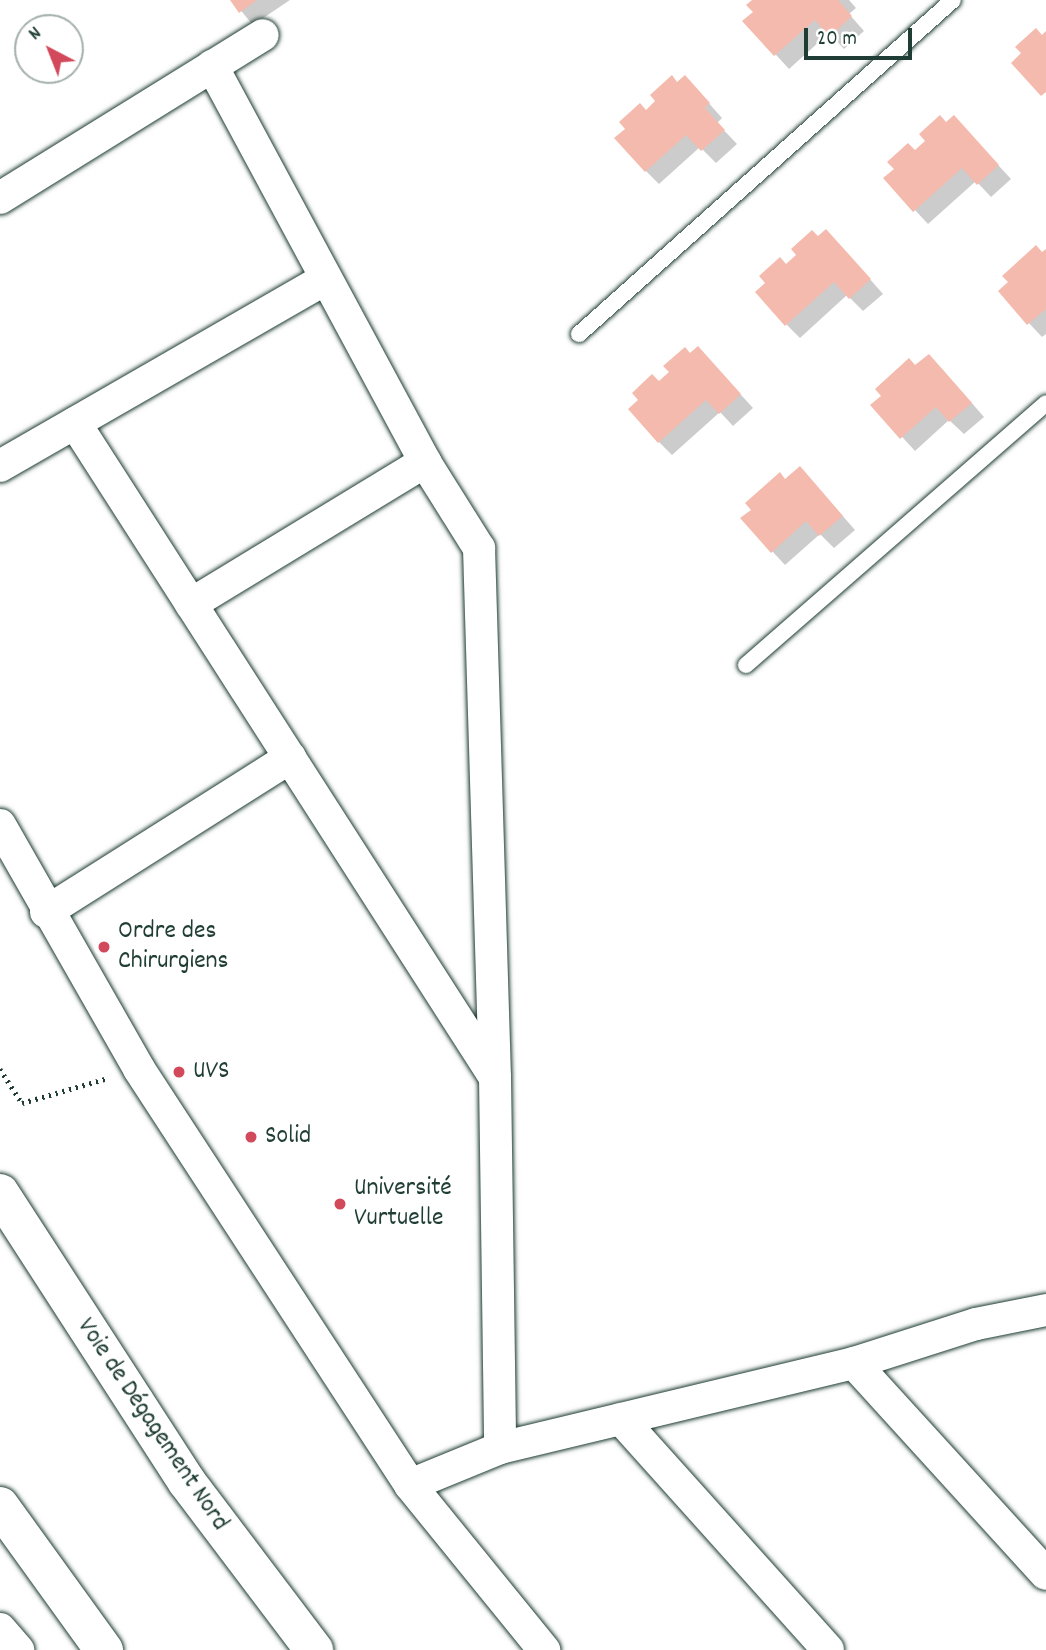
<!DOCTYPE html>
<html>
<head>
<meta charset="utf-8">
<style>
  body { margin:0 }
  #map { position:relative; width:1046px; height:1650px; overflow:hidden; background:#fff; font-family:Dekko,sans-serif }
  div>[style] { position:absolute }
  .shadow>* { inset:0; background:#0003 }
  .building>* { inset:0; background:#f4baad }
  .path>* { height:4.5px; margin-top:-2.25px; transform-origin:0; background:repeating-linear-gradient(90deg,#1f3d34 0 2px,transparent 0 7px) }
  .roads { filter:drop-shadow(0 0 2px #1f3d34) drop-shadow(0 0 2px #1f3d34) }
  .service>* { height:16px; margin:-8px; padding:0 8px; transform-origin:8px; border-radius:8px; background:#fff }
  .minor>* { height:32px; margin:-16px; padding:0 16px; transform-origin:16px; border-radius:16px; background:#fff }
  .trunk>* { height:38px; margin:-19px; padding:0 19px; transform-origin:19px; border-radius:19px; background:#fff }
  .dots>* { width:19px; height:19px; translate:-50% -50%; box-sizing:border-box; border:4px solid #fff; border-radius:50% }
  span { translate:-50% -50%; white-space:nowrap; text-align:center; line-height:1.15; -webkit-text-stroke:7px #fff; paint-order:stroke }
  .poi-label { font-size:26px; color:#1f3d34 }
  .left { translate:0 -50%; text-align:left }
  .street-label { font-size:26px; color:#1f3d34 }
  .north { position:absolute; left:14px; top:14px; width:70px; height:70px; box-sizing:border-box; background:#fff; border:2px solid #a5b1ae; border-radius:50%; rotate:318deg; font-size:19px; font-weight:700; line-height:28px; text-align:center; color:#1f3d34 }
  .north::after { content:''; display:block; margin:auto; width:24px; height:32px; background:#d1495b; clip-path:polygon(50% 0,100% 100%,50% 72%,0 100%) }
  .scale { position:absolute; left:804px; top:28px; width:108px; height:32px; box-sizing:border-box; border:4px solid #1f3d34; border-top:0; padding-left:9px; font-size:21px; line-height:24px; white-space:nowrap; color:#1f3d34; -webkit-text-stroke:5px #fff; paint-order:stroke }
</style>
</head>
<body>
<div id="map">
  <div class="shadow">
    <i style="clip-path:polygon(232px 0,290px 0,253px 25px)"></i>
    <i style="clip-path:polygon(754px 0,849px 0,856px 8px,849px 14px,864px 31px,844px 49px,829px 33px,789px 69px,745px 21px,755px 12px)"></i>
    <i style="clip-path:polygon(677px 84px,698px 91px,722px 118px,717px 123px,737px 144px,716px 163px,700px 147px,659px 184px,646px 171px,646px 112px)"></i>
    <i style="clip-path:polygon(946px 124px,967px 131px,1011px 179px,991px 197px,976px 181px,928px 224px,886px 179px)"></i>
    <i style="clip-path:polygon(818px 238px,839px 244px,883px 294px,863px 311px,847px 295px,800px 338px,787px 325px,787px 266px)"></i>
    <i style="clip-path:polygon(1046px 251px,1046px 334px,1042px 337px,1000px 292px)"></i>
    <i style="clip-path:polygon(690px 355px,711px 362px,753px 408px,733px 426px,720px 412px,672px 455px,659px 442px,659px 383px)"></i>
    <i style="clip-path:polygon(915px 367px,942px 369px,984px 417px,964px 434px,949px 420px,915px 451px,873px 405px)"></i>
    <i style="clip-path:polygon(785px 481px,813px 482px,855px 530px,834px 548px,820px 534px,785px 565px,772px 551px)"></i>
  </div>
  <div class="building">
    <i style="clip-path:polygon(230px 0,257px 0,239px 13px)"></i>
    <i style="clip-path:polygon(752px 0,838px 0,852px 16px,830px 37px,815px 20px,774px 56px,742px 21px,753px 12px,746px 5px)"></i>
    <i style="clip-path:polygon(1036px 28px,1042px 35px,1046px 31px,1046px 92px,1041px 96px,1011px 63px,1021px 53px,1015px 47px)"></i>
    <i style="clip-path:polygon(672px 75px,677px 82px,685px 75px,710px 103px,705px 108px,725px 130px,701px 151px,686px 135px,645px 172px,614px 138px,625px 129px,619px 122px,640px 103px,646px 110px,655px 101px,650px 95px)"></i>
    <i style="clip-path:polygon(940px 115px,946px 122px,954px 115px,999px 165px,977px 185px,962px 168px,913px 212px,883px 178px,894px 169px,887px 162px,908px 143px,915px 150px,925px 141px,919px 134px)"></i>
    <i style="clip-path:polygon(826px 229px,871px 279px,849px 299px,834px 282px,785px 326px,755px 292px,765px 283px,759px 276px,780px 257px,786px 264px,796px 255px,791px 249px,812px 230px,818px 236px)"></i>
    <i style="clip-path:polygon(1036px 245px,1042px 252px,1046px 249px,1046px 309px,1027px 325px,998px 291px,1008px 282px,1002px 276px)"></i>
    <i style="clip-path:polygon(698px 346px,741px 394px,719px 414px,706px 400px,658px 443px,628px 409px,638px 400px,632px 393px,652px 374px,659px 381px,669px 372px,663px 366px,685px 347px,690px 353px)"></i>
    <i style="clip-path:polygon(929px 354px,972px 403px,949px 422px,936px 407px,900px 439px,870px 405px,881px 396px,875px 389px,909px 358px,915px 365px)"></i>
    <i style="clip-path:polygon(800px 466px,843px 516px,819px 536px,806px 521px,771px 553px,740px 518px,751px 510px,745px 503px,780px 472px,785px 479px)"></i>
  </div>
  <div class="path">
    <i style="left:0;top:1069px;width:40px;rotate:57.1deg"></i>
    <i style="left:22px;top:1103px;width:90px;rotate:-16.2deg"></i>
  </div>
  <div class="roads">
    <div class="service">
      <i style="left:579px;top:334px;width:501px;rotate:-41.77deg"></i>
      <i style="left:746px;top:665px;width:398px;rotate:-41.1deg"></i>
    </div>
    <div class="minor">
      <i style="left:212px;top:66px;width:450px;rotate:61.7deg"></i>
      <i style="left:425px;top:462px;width:102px;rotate:57.9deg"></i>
      <i style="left:479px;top:548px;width:529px;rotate:88.27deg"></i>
      <i style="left:495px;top:1077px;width:371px;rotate:89.2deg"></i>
      <i style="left:0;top:198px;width:309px;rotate:-31.8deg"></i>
      <i style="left:75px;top:423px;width:776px;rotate:57.31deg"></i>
      <i style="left:0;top:466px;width:375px;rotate:-29.9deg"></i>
      <i style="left:191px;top:604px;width:274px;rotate:-31.3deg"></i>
      <i style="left:0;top:825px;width:281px;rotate:60.3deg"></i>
      <i style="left:139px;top:1069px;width:496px;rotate:56.9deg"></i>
      <i style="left:410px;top:1485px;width:213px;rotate:50.9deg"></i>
      <i style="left:46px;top:912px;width:289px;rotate:-32.3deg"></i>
      <i style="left:854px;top:1363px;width:128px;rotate:-17.7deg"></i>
      <i style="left:976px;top:1324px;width:71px;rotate:-11.3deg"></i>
      <i style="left:621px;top:1419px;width:310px;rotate:48.1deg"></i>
      <i style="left:410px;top:1485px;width:97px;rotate:-22.3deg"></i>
      <i style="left:500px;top:1448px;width:364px;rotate:-13.5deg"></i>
      <i style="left:854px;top:1363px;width:285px;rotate:47.7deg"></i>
      <i style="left:0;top:1629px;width:28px;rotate:49deg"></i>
    </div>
    <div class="trunk">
      <i style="left:0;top:1193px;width:344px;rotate:57.1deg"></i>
      <i style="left:187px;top:1482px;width:211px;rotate:52.9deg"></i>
      <i style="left:0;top:1506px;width:178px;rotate:54.2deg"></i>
    </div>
  </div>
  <div class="dots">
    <i style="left:104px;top:947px;background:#d1495b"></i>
    <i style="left:179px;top:1072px;background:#d1495b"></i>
    <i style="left:251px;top:1137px;background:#d1495b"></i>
    <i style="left:340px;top:1204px;background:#d1495b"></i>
  </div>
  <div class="poi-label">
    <span class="left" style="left:118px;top:947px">Ordre des<br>Chirurgiens</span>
    <span class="left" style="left:193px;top:1072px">UVS</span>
    <span class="left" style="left:265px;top:1137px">Solid</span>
    <span class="left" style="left:354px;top:1204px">Université<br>Vurtuelle</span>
  </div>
  <div class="street-label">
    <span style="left:152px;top:1425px;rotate:56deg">Voie de Dégagement Nord</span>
  </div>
  <div class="north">N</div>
  <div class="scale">20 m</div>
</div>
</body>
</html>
